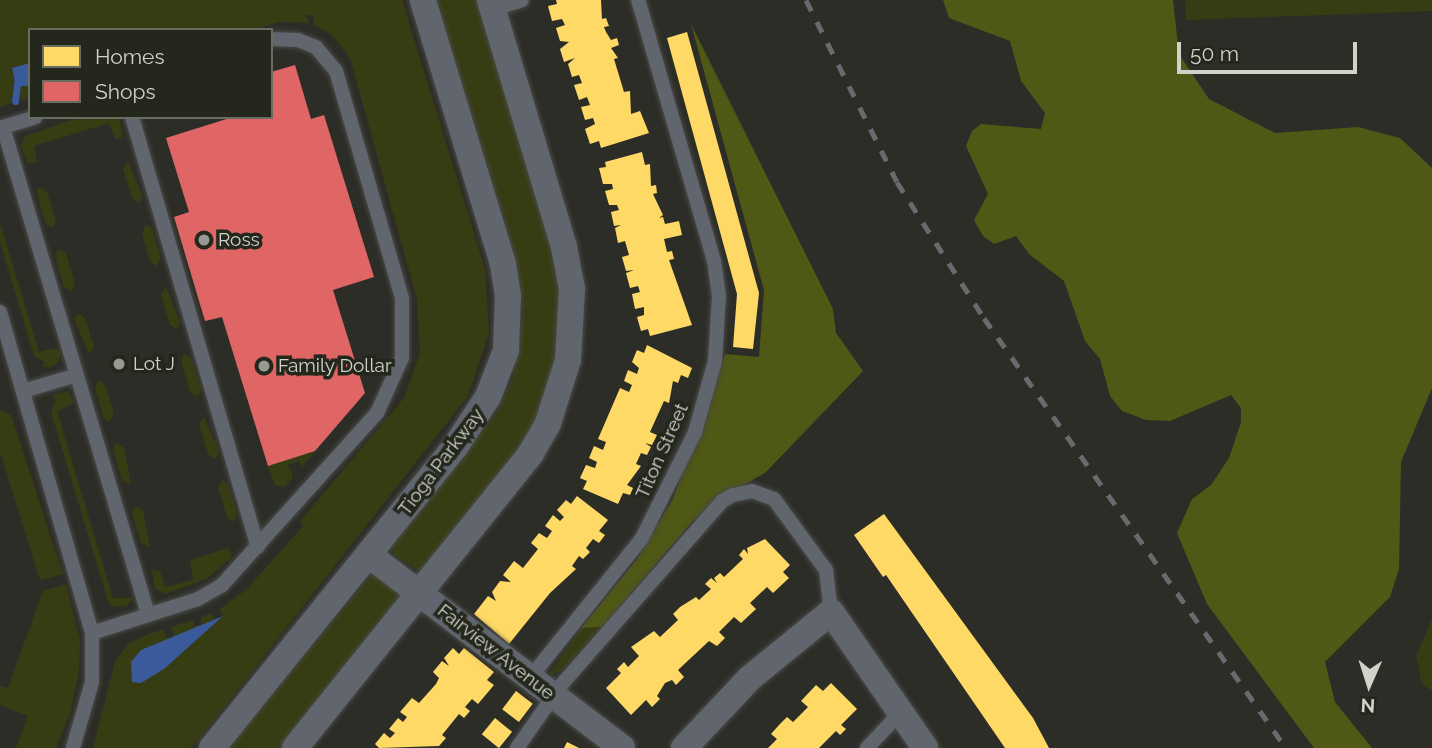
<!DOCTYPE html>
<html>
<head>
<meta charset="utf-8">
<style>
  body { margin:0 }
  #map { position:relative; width:1432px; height:748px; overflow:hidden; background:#2d2d28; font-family:Raleway,sans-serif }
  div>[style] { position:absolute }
  .green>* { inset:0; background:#363d13 }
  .forest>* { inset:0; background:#4f5815 }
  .water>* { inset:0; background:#3b5a9c }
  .homes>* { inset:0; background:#ffd966; transform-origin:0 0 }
  .shops>* { inset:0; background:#e06666 }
  .stream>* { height:7px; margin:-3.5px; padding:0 3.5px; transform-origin:3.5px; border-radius:3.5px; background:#3b5a9c }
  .roads { filter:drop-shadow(0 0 2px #4a4a46) drop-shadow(0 0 2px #4a4a46) }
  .lane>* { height:14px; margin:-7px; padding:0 7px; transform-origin:7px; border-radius:7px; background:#60656e }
  .street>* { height:26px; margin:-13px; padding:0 13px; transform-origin:13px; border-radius:13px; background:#60656e }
  .rail>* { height:5px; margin-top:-2.5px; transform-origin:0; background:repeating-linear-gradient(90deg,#686a6d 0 12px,transparent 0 24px) }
  .dots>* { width:19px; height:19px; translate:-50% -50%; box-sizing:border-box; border:4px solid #24271b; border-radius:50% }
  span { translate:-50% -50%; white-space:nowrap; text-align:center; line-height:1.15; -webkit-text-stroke:7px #24271b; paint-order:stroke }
  .poi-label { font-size:19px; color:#d1d3cb }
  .left { translate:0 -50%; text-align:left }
  .street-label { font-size:19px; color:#d1d3cb }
  .legend { position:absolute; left:28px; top:28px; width:245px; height:91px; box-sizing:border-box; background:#24271b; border:2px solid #696c61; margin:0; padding:9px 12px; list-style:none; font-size:21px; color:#d1d3cb }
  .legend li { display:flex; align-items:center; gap:14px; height:35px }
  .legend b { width:35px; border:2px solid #696c61 }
  .north { position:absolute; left:1334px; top:650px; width:70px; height:70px; -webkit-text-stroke:5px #24271b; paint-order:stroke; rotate:183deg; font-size:19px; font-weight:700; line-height:28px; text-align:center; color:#d1d3cb }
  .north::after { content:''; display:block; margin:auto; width:24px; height:32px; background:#d1d3cb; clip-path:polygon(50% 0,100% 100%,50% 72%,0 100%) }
  .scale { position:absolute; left:1177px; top:42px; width:180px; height:32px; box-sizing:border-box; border:4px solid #d1d3cb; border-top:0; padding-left:9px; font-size:21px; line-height:24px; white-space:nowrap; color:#d1d3cb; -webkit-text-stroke:5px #24271b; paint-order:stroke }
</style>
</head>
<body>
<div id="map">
  <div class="green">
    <i style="clip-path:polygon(0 0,402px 0,485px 269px,489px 333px,468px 396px,192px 748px,93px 748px,115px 662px,129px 643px,149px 634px,163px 629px,168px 639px,174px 635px,171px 627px,193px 620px,194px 626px,201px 625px,201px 618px,211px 613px,218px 622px,223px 616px,220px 609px,246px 590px,303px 526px,300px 521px,404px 398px,420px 353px,417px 300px,350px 58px,333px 36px,313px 24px,314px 15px,306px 15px,309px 23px,280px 22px,252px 30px,30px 30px,30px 98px,21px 100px,20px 87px,15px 85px,11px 103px,0 107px)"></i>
    <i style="clip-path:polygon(437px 0,483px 0,547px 213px,560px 291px,557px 353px,543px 406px,525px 443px,422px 572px,394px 555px,391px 545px,498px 411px,514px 374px,523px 313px,513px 249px)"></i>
    <i style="clip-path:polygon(1185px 0,1432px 0,1432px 11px,1186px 20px)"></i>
    <i style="clip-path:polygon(80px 117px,119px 117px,123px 137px,115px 139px,109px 123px,34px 146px,37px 163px,27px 163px,21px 145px,25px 136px)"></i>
    <i style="clip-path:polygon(128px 161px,142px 195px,140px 203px,132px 198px,123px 169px)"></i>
    <i style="clip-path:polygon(40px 187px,47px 192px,56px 221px,53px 228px,46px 224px,36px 191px)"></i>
    <i style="clip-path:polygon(0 223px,39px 352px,56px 348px,61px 351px,59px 361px,52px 367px,43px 367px,44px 361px,34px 356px,0 242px)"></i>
    <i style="clip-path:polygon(146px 224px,152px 228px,161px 258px,157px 266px,150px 262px,142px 233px)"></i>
    <i style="clip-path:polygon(58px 249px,66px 253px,75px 284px,72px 291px,64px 287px,55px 256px)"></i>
    <i style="clip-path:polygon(166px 287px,180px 322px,177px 329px,170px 325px,161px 295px)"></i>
    <i style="clip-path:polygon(78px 313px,85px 318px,94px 347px,89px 354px,74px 319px)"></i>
    <i style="clip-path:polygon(184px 355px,191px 358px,201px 391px,198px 397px,190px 392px,181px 360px)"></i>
    <i style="clip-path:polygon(99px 380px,105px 384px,114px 413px,109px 422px,104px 419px,95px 388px)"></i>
    <i style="clip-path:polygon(68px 391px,74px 403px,57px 411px,113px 598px,134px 598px,126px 606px,112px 607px,107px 598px,51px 412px,56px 400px,52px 395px)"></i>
    <i style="clip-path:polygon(0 410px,11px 415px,63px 574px,40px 580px,0 452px)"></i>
    <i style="clip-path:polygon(204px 417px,219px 451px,216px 459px,208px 454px,199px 424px)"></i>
    <i style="clip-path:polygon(116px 443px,124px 448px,131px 484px,122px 481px,113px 449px)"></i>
    <i style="clip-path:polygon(315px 451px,302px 467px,299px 461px,288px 465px,293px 478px,284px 487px,275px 485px,268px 466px)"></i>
    <i style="clip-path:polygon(222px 480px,228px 484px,237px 514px,234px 522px,227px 518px,218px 487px)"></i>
    <i style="clip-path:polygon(135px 506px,143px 511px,150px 548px,141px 543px,132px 513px)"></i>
    <i style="clip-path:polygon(228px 548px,232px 557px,206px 579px,165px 594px,155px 589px,152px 570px,160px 571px,165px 587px,193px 580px,190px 560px)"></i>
    <i style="clip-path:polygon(373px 573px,402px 595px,282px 748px,228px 748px)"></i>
    <i style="clip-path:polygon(66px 584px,80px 640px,79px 673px,70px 714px,56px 748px,16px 748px,28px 716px,0 705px,0 686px,8px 688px,43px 591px)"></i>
    <i style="clip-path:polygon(1432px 619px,1432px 691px,1422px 684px,1416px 656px)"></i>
    <i style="clip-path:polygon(602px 627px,563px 670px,548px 676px,581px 628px)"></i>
  </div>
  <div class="forest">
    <i style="clip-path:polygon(943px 0,1173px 0,1179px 54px,1209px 99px,1275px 133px,1358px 127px,1400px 138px,1432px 168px,1432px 388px,1401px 462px,1399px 569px,1390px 597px,1325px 662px,1335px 702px,1372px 748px,1314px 748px,1207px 604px,1177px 533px,1192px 499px,1211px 485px,1229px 458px,1241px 422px,1241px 408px,1231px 395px,1170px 421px,1146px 420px,1122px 411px,1110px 396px,1100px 359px,1085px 341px,1064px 281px,1029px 254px,1016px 236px,994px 244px,983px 236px,974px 220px,988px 194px,966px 146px,972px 131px,981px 124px,1041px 129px,1045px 113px,1021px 81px,1010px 41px,949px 18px)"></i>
    <i style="clip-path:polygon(691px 24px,833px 309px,836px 333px,863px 371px,766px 472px,713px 503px,692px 522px,602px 627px,581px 628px,637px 559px,673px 499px,725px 354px,759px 357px,764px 290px)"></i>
  </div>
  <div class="water">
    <i style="clip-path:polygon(30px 63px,30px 86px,16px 86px,12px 68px)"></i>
    <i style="clip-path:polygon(223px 616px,164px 669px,141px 683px,132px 682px,131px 662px,141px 650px)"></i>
  </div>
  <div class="homes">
    <i style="clip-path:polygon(556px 0,601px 0,602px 19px,606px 18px,609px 26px,604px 27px,606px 32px,611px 40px,617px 38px,619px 45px,611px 48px,618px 58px,614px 59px,624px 92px,630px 91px,631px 114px,640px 111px,649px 133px,601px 148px,599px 141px,590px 144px,585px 129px,595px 124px,593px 118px,585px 120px,581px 107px,590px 105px,587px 97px,579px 100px,574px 85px,582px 83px,579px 75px,572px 77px,568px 64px,575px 58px,564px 62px,560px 49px,569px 42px,560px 41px,556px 28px,565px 25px,562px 19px,552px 21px,548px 6px,557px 4px)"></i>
    <i style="clip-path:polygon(687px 32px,759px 293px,753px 349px,733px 347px,737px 294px,667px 38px)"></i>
    <i style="clip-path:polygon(642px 152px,645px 165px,650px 164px,651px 186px,656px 185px,657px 193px,653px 194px,663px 215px,659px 218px,663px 217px,665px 224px,679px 221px,682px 235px,664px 239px,667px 252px,672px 251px,674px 259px,669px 260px,692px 325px,650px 336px,648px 329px,641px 331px,637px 317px,644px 315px,644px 307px,635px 309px,632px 294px,640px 292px,638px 286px,630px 288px,626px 273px,634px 270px,626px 271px,622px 257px,629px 255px,625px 241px,618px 243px,615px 228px,621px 225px,614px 226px,611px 212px,619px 210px,617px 205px,609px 205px,605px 191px,613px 189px,612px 184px,603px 184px,599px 168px,606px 167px,605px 162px)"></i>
    <i style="clip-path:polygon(647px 345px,692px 368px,688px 378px,681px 375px,678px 383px,673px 381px,669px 403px,664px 401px,650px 432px,657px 435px,652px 445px,645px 443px,651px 447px,647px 455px,641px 453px,636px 464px,641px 466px,627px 485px,633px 488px,630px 495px,623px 493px,618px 504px,583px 489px,587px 481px,580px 478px,586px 465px,595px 468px,597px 462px,589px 458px,594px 446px,603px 450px,606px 442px,598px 439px,620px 388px,629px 392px,632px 385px,624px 381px,628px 370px,637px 374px,639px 368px,632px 362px,637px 350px,644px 353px)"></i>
    <i style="clip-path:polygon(577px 496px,608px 520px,599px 531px,605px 535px,599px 543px,593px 539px,586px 548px,590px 552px,583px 559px,579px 556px,572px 566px,576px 569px,550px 593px,509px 644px,474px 614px,488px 596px,496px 601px,492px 592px,500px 581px,511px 582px,503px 575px,514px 561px,523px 568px,538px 549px,531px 543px,539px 533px,547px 538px,552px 531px,545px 526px,553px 515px,560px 521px,564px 517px,557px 510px,566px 500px,571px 504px)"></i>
    <i style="clip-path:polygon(884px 514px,1033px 718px,1049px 748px,1005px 748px,886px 575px,883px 577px,854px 535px)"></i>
    <i style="clip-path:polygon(765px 539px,790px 565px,783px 572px,789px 578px,773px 593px,767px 587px,750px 603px,756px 609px,741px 623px,734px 617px,719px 632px,725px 638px,717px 646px,709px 641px,678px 670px,684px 677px,676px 685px,672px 680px,665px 683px,657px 696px,660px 699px,652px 707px,646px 700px,631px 715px,606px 688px,621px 673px,617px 669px,624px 662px,628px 667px,639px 656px,631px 647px,654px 631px,660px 637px,678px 620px,673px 614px,680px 607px,696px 597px,699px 600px,711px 589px,705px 584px,711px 578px,717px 583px,714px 578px,720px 573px,724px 577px,743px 559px,739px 555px,744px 549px,748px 554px,747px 548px)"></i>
    <i style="clip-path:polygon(453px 648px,459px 654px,464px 648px,494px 672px,487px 680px,494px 685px,478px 704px,472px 699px,465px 707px,470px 711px,464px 718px,459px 714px,442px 735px,446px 738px,439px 746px,379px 748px,375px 744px,384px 733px,390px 738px,395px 733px,389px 729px,398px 718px,403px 722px,407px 717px,400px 712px,412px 698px,419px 703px,436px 684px,439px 678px,433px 672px,442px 661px,449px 666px,444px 658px)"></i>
    <i style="clip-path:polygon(831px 683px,857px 709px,841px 725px,846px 729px,840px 735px,836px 731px,819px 748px,768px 748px,777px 739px,771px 734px,779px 725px,787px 717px,793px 722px,808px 707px,801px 701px,816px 685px,823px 691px)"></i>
    <i style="left:516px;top:691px;width:21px;height:23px;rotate:37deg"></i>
    <i style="left:495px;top:718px;width:22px;height:21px;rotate:39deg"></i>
    <i style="clip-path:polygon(567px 742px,579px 748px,564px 748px)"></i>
  </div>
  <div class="shops">
    <i style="clip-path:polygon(295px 65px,311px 119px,324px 115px,374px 277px,333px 290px,365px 393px,315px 451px,268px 466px,222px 317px,205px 321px,174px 217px,189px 212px,166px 138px,233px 117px,271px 117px,271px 72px)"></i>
  </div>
  <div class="stream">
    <i style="left:15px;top:101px;width:23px;rotate:-83deg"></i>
  </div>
  <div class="roads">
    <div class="lane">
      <i style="left:493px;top:9px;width:30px;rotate:-17deg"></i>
      <i style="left:132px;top:117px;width:448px;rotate:73.7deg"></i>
      <i style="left:3px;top:127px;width:508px;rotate:73.42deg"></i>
      <i style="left:0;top:128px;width:37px;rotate:-17deg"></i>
      <i style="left:0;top:312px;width:334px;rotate:74deg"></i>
      <i style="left:92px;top:633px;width:49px;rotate:90deg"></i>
      <i style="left:92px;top:682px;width:69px;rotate:106.1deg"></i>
      <i style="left:23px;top:391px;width:56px;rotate:-16.5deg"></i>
      <i style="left:92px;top:633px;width:111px;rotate:-17.8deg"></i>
      <i style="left:198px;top:599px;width:28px;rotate:-30deg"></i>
      <i style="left:222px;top:585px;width:232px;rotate:-48deg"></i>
      <i style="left:377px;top:413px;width:60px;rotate:-65.6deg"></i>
      <i style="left:402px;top:358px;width:60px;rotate:-90deg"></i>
      <i style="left:402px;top:298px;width:236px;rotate:-106.2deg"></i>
      <i style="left:336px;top:71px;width:31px;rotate:-130deg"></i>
      <i style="left:316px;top:47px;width:19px;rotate:-159deg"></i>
      <i style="left:298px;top:40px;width:27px;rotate:-178deg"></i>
      <i style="left:530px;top:678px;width:179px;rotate:-51.3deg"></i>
      <i style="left:642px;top:538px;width:119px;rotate:-63.4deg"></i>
      <i style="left:695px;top:432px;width:74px;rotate:-74.3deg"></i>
      <i style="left:715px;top:361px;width:65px;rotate:-86.5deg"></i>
      <i style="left:719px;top:296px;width:35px;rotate:-98deg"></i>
      <i style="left:714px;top:261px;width:272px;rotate:-106.2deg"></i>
      <i style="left:517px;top:748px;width:78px;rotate:-54.9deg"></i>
      <i style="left:562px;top:684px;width:243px;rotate:-48.8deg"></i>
      <i style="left:722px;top:501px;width:13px;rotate:-29deg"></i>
      <i style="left:733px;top:495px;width:19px;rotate:-12deg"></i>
      <i style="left:752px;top:491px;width:23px;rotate:20deg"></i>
      <i style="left:774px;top:499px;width:88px;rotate:53.8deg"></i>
      <i style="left:826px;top:570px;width:42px;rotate:83.2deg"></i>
      <i style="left:867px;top:748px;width:48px;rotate:-46.7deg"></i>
    </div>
    <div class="street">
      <i style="left:369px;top:555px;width:318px;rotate:37.3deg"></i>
      <i style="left:212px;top:748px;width:387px;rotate:-51.1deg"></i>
      <i style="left:455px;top:447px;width:60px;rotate:-56.6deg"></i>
      <i style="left:488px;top:397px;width:50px;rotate:-69deg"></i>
      <i style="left:506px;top:350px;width:54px;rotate:-87.9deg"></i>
      <i style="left:508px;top:296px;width:32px;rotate:-99deg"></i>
      <i style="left:503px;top:264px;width:276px;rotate:-106.9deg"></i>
      <i style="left:295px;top:748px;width:378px;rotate:-51.3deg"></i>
      <i style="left:531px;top:453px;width:34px;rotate:-60deg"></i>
      <i style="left:548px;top:423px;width:66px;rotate:-72.4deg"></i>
      <i style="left:568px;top:360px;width:71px;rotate:-86.8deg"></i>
      <i style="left:572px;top:289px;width:43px;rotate:-100.8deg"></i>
      <i style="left:564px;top:247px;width:258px;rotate:-106.7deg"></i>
      <i style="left:684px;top:748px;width:96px;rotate:-46.7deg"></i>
      <i style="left:750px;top:678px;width:104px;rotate:-39.2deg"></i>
      <i style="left:831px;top:612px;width:165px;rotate:55.3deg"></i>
    </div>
  </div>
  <div class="rail">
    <i style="left:806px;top:0;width:203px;rotate:63.4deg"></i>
    <i style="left:897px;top:182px;width:161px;rotate:57.4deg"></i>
    <i style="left:984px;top:318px;width:525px;rotate:54.92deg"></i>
  </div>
  <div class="dots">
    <i style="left:204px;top:240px;background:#989992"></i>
    <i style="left:119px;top:364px;background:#989992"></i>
    <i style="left:264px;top:366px;background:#989992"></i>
  </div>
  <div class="poi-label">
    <span class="left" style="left:218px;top:240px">Ross</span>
    <span class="left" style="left:133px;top:364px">Lot J</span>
    <span class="left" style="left:278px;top:366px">Family Dollar</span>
  </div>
  <div class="street-label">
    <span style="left:662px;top:451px;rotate:-66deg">Titon Street</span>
    <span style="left:441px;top:462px;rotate:-53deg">Tioga Parkway</span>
    <span style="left:496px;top:652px;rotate:38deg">Fairview Avenue</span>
  </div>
  <ul class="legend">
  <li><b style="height:19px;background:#ffd966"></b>Homes</li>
  <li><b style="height:19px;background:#e06666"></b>Shops</li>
  </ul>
  <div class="north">N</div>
  <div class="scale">50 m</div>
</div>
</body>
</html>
